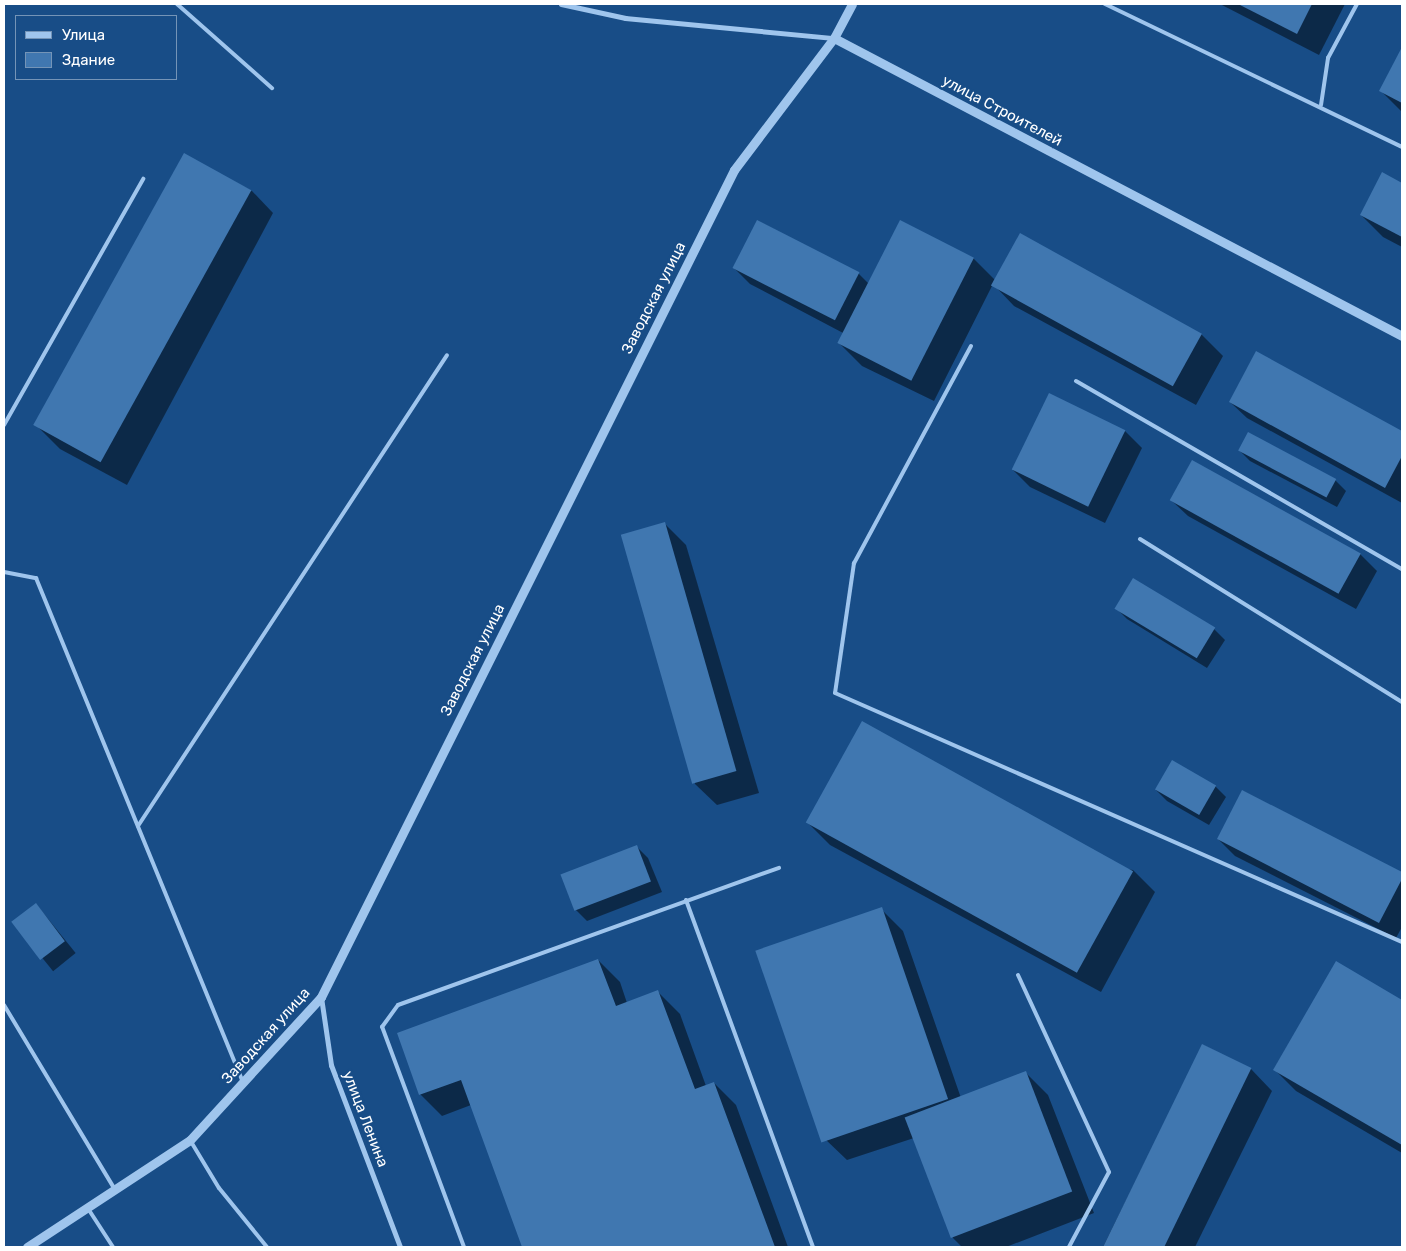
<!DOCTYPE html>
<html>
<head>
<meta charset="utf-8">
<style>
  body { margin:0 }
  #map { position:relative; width:1406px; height:1251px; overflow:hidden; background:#184d87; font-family:Rubik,sans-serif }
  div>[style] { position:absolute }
  .shadow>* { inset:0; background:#0007; transform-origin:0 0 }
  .building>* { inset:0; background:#4077b0; transform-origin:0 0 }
  .service>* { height:4px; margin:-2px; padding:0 2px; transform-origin:2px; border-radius:2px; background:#9fc5ed }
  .minor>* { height:5px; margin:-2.5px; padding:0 2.5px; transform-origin:2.5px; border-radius:2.5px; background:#9fc5ed }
  .tertiary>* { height:9px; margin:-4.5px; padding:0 4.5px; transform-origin:4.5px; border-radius:4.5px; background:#9fc5ed }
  span { translate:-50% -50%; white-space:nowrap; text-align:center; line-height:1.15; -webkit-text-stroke:5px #184d87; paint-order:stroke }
  .street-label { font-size:15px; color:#fff }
  .frame { position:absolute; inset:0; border:5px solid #fff; pointer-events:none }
  .legend { position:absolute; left:15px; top:15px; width:162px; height:65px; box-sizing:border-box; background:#184d87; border:1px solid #7494b7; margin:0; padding:6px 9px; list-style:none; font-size:15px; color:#fff }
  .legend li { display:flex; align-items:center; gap:10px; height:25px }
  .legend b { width:25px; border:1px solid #7494b7 }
</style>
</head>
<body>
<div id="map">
  <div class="shadow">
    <i style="clip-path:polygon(1220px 4px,1345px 4px,1319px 55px)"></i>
    <i style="clip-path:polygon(1402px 50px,1402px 112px,1381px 91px)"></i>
    <i style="clip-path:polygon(184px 155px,252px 191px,273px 213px,127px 485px,60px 449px,38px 427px)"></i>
    <i style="clip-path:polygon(1382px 174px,1402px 184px,1402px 247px,1383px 237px,1361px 215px)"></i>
    <i style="clip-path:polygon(758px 221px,859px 274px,870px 285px,973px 258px,995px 280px,1201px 334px,1223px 356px,1196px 405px,1014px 306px,993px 284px,934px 401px,862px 366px,840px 344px,845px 334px,750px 284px,734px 268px)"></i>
    <i style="clip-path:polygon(1257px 353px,1402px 433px,1402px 503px,1247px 418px,1230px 402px)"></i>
    <i style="clip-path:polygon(1125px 431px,1142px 448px,1105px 523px,1030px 487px,1013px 470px)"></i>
    <i style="clip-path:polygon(1239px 450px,1335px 480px,1346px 491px,1337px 507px,1250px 461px)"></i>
    <i style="clip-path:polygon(1192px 461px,1360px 554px,1377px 571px,1356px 609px,1188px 516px,1171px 500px)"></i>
    <i style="clip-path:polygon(665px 524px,686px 545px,759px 793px,717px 805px,695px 784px)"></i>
    <i style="clip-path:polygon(1116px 608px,1214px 629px,1225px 640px,1207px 668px,1127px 619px)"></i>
    <i style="clip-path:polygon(1215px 786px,1226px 797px,1209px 825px,1167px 801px,1156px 790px)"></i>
    <i style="clip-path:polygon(1243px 791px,1402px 874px,1402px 927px,1396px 938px,1235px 856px,1218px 839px)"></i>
    <i style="clip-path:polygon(808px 823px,1133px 870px,1155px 892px,1101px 992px,830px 845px)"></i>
    <i style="clip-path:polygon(637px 847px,648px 858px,662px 892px,587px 921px,576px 910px)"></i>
    <i style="left:36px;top:904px;width:63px;height:29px;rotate:51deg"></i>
    <i style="clip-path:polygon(881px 909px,903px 931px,961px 1098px,1026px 1073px,1048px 1095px,1094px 1213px,1006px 1247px,962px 1247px,953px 1238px,914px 1138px,847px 1160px,825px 1139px)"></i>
    <i style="clip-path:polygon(598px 960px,620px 982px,627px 1003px,658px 992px,680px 1014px,706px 1086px,714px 1083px,736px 1105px,788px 1247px,524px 1247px,471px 1105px,442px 1116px,420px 1094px)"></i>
    <i style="clip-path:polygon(1337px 963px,1402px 1001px,1402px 1153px,1296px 1091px,1274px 1069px)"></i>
    <i style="clip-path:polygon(1203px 1045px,1251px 1069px,1272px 1091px,1195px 1247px,1103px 1247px)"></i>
  </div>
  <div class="building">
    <i style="clip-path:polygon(1238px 4px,1312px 4px,1297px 34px)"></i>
    <i style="clip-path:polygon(1402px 47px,1402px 103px,1379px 91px)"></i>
    <i style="left:184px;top:153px;width:77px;height:311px;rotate:29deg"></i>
    <i style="clip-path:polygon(1382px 172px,1402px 183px,1402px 237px,1360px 215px)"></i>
    <i style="left:757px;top:220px;width:115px;height:54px;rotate:27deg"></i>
    <i style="left:900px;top:220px;width:83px;height:138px;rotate:27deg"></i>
    <i style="left:1020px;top:233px;width:208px;height:60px;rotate:29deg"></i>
    <i style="clip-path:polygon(1256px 351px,1402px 431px,1402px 456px,1385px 488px,1229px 402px)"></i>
    <i style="left:1049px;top:393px;width:85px;height:85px;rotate:26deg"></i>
    <i style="left:1248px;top:432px;width:100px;height:21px;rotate:28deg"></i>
    <i style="left:1192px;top:460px;width:193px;height:46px;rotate:29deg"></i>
    <i style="left:665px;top:522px;width:259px;height:46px;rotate:74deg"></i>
    <i style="left:1133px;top:578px;width:96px;height:36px;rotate:31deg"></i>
    <i style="left:862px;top:721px;width:310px;height:116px;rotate:29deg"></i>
    <i style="left:1172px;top:760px;width:51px;height:34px;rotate:30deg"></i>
    <i style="clip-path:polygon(1242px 790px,1402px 872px,1402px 879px,1379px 923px,1217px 839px)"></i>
    <i style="left:637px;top:845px;width:39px;height:82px;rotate:69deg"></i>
    <i style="left:36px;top:903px;width:48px;height:31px;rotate:53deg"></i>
    <i style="left:882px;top:907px;width:203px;height:134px;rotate:71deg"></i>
    <i style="clip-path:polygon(598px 959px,616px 1006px,658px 990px,695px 1089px,714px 1082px,775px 1247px,522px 1247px,461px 1080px,419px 1095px,397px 1033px)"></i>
    <i style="clip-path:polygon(1336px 961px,1402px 1000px,1402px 1145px,1273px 1070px)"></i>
    <i style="left:1202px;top:1044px;width:55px;height:226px;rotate:26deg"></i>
    <i style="left:1026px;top:1071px;width:129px;height:130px;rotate:69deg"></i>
  </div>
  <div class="service">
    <i style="left:177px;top:4px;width:127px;rotate:41.5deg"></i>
    <i style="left:1105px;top:4px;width:330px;rotate:25.7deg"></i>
    <i style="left:1321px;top:105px;width:48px;rotate:-81.5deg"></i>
    <i style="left:1328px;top:58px;width:61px;rotate:-61.8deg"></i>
    <i style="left:971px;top:346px;width:247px;rotate:118.3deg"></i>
    <i style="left:854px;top:563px;width:131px;rotate:98.3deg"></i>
    <i style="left:835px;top:693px;width:619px;rotate:23.71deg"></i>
    <i style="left:1076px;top:381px;width:376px;rotate:30deg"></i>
    <i style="left:4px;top:425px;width:283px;rotate:-60.5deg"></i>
    <i style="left:1140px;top:539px;width:309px;rotate:31.9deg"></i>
    <i style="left:4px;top:572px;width:33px;rotate:11deg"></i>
    <i style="left:36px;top:578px;width:543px;rotate:67.69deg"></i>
    <i style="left:138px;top:826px;width:563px;rotate:-56.73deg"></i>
    <i style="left:686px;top:900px;width:370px;rotate:69.9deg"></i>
    <i style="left:1018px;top:975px;width:217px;rotate:65.2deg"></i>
    <i style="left:1109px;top:1172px;width:85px;rotate:118.1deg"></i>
    <i style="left:4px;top:1005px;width:216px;rotate:59deg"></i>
    <i style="left:190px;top:1140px;width:56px;rotate:58.9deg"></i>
    <i style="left:219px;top:1188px;width:76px;rotate:50.9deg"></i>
    <i style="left:87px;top:1207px;width:48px;rotate:57deg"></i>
    <i style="left:464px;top:1247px;width:235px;rotate:-110.4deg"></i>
    <i style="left:382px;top:1027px;width:27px;rotate:-54deg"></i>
    <i style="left:398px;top:1005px;width:405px;rotate:-19.8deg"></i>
  </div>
  <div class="minor">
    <i style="left:561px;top:4px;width:66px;rotate:12.3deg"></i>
    <i style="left:625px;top:18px;width:210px;rotate:5.5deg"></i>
    <i style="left:321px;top:997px;width:69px;rotate:81.6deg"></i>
    <i style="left:331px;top:1065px;width:195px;rotate:69.2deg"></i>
  </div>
  <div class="tertiary">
    <i style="left:834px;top:38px;width:641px;rotate:27.68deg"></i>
    <i style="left:27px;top:1247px;width:195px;rotate:-33.3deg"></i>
    <i style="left:190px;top:1140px;width:194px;rotate:-47.5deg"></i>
    <i style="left:321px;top:997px;width:924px;rotate:-63.46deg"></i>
    <i style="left:734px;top:170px;width:166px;rotate:-52.9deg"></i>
    <i style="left:834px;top:38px;width:38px;rotate:-62deg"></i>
  </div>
  <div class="street-label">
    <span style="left:1002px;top:111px;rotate:28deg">улица Строителей</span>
    <span style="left:654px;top:298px;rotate:-63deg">Заводская улица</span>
    <span style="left:473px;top:660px;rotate:-63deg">Заводская улица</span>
    <span style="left:266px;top:1036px;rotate:-48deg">Заводская улица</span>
    <span style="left:365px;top:1119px;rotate:69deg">улица Ленина</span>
  </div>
  <div class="frame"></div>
  <ul class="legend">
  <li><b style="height:6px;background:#9fc5ed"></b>Улица</li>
  <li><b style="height:14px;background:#4077b0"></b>Здание</li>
  </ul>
</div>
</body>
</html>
